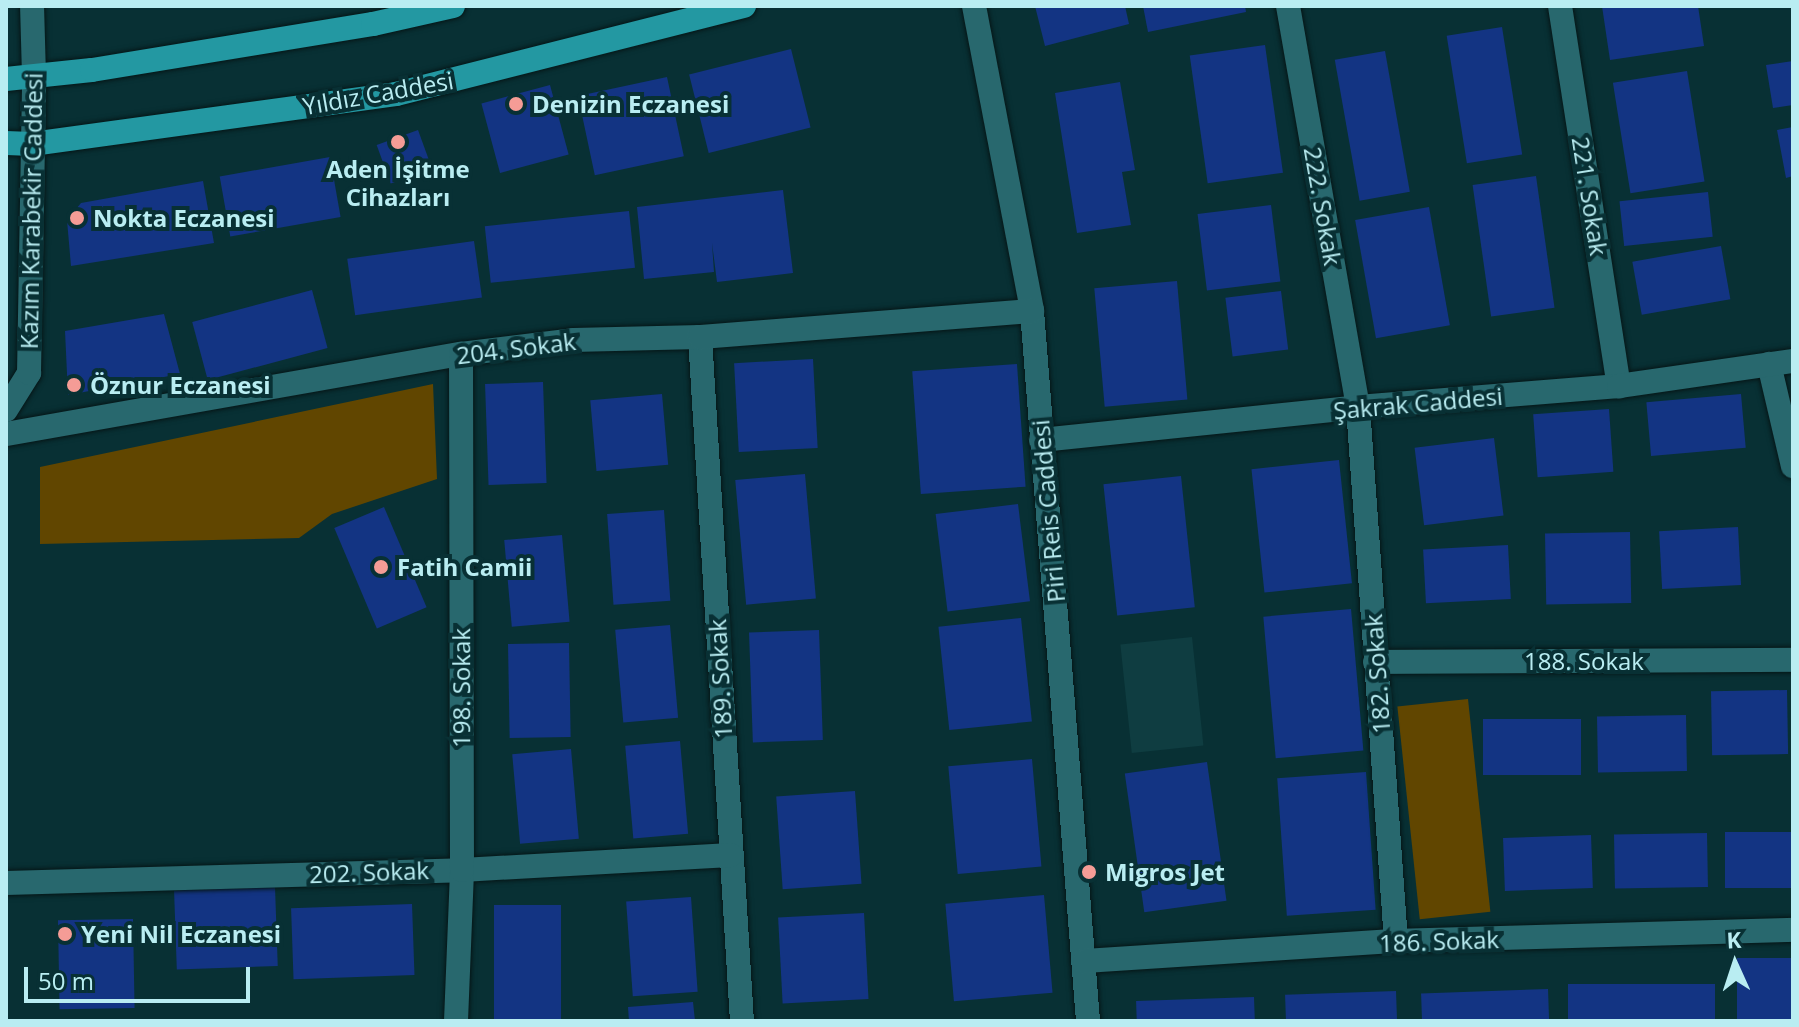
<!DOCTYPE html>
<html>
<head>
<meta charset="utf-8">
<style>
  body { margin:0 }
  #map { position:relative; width:1799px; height:1027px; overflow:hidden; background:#083034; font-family:"Open Sans",sans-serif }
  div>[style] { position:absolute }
  .built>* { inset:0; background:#0f3d41; transform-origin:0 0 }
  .green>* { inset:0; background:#614600; transform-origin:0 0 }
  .building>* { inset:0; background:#133483; transform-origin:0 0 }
  .roads { filter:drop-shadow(0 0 2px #061617) drop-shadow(0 0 2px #061617) }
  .minor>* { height:24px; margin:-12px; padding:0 12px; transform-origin:12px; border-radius:12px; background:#28686e }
  .major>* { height:24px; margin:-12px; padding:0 12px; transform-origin:12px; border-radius:12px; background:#2398a2 }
  .dots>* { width:22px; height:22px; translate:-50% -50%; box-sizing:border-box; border:4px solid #083034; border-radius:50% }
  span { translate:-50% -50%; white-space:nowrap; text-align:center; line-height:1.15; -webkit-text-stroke:8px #083034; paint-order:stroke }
  .street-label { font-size:24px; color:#b9edf2 }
  .poi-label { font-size:24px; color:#b9edf2; font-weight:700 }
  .left { translate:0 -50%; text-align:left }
  .frame { position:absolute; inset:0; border:8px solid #b9edf2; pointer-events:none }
  .north { position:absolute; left:1695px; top:923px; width:80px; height:80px; -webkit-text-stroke:6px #083034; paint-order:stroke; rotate:357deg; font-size:22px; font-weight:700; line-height:32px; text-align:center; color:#b9edf2 }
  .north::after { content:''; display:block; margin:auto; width:28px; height:36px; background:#b9edf2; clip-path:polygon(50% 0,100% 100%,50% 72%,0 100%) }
  .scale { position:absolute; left:24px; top:967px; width:226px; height:36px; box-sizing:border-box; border:4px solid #b9edf2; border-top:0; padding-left:10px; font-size:24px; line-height:28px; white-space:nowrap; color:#b9edf2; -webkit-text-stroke:6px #083034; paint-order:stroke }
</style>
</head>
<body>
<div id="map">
  <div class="built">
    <i style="left:1192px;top:637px;width:109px;height:72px;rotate:84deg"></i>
  </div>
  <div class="green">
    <i style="clip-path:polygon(433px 384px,437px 479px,332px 514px,299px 538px,40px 544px,40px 467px)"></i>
    <i style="left:1468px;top:699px;width:214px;height:71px;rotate:84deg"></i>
  </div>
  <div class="building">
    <i style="clip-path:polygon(1035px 6px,1125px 6px,1129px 24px,1045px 46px)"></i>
    <i style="clip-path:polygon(1143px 6px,1245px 6px,1246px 12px,1148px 32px)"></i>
    <i style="clip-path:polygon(1602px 6px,1698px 6px,1704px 46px,1610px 60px)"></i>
    <i style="left:1502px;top:27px;width:129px;height:56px;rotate:81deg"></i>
    <i style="left:1265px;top:45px;width:129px;height:76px;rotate:82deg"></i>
    <i style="left:791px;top:49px;width:81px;height:105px;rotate:76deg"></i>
    <i style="left:1385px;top:51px;width:143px;height:51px;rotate:80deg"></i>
    <i style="clip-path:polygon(1793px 61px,1793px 105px,1773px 108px,1766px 65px)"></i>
    <i style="left:1687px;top:71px;width:112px;height:75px;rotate:81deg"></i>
    <i style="left:667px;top:77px;width:81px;height:91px;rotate:78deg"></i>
    <i style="clip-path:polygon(1120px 82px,1135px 170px,1122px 172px,1131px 225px,1077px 233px,1055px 93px)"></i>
    <i style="left:550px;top:85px;width:72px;height:71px;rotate:75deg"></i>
    <i style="clip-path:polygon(1793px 127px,1793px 176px,1786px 178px,1777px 130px)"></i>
    <i style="left:418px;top:130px;width:41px;height:44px;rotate:70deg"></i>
    <i style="left:330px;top:157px;width:61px;height:112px;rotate:80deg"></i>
    <i style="left:1536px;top:176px;width:133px;height:64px;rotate:82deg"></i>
    <i style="clip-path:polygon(203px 181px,214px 243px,71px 266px,67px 220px,81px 203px)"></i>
    <i style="clip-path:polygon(783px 190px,793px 273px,717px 282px,712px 243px,714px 272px,644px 279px,637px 207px)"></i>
    <i style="left:1708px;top:192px;width:45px;height:89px;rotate:84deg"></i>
    <i style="left:1271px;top:205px;width:77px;height:74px;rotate:83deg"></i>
    <i style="left:1429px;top:207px;width:120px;height:75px;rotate:80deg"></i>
    <i style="left:629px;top:211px;width:57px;height:145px;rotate:84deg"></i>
    <i style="left:474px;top:241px;width:57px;height:128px;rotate:82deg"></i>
    <i style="left:1721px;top:246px;width:54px;height:90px;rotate:80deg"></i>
    <i style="left:1177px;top:281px;width:119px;height:83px;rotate:85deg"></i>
    <i style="left:312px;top:290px;width:60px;height:124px;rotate:75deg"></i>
    <i style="left:1281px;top:291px;width:59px;height:56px;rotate:83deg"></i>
    <i style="clip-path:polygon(164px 314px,180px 374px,68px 395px,65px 331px)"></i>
    <i style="left:813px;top:359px;width:89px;height:79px;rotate:87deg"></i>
    <i style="left:1017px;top:364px;width:123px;height:105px;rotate:86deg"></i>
    <i style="left:543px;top:382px;width:101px;height:58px;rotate:88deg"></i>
    <i style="left:662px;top:394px;width:71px;height:72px;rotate:85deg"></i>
    <i style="left:1741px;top:394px;width:54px;height:95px;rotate:85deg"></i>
    <i style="left:1609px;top:409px;width:63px;height:76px;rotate:86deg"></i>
    <i style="left:1494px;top:438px;width:78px;height:80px;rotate:83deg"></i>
    <i style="left:1339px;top:460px;width:124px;height:88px;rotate:84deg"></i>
    <i style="left:805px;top:474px;width:125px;height:70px;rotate:85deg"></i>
    <i style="left:1181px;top:476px;width:132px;height:78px;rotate:84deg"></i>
    <i style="left:1018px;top:504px;width:98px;height:83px;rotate:83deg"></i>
    <i style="left:384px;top:507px;width:109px;height:54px;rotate:67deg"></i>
    <i style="left:664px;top:510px;width:91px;height:57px;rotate:86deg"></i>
    <i style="left:1738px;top:527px;width:58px;height:79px;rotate:87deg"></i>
    <i style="left:1630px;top:532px;width:71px;height:85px;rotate:89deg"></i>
    <i style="left:562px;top:535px;width:87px;height:58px;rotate:85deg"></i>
    <i style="left:1508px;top:545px;width:54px;height:85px;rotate:87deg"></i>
    <i style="left:1351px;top:609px;width:142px;height:88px;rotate:85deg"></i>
    <i style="left:1021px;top:618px;width:104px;height:83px;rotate:84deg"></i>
    <i style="left:670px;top:625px;width:93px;height:55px;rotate:85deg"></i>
    <i style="left:819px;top:630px;width:110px;height:70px;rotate:88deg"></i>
    <i style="left:569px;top:643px;width:94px;height:61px;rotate:89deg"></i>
    <i style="left:1787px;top:690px;width:64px;height:76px;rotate:89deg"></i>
    <i style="left:1686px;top:715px;width:56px;height:89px;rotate:89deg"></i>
    <i style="left:1483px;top:719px;width:98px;height:56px"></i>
    <i style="left:680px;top:741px;width:93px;height:55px;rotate:85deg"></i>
    <i style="left:571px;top:749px;width:90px;height:59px;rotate:85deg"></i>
    <i style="left:1032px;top:759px;width:108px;height:84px;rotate:85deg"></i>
    <i style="left:1207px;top:762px;width:140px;height:83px;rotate:82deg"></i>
    <i style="left:1366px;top:772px;width:138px;height:89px;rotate:86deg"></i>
    <i style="left:855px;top:791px;width:93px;height:79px;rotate:86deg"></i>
    <i style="left:1725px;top:832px;width:68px;height:56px"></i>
    <i style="left:1707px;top:833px;width:54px;height:93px;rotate:89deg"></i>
    <i style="left:1591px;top:835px;width:53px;height:88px;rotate:88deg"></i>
    <i style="left:275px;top:887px;width:79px;height:101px;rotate:88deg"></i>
    <i style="left:1044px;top:895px;width:98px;height:99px;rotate:85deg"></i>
    <i style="left:691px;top:897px;width:95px;height:65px;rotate:86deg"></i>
    <i style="left:412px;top:904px;width:71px;height:121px;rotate:88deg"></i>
    <i style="left:561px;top:905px;width:116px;height:67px;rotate:90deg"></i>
    <i style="left:864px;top:913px;width:86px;height:86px;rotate:87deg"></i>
    <i style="left:133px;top:919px;width:89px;height:75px;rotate:89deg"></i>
    <i style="left:1793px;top:958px;width:62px;height:56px;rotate:90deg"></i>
    <i style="left:1715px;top:984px;width:37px;height:147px;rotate:90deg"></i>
    <i style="left:1548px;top:989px;width:32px;height:127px;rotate:88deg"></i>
    <i style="left:1396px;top:991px;width:30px;height:111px;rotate:88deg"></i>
    <i style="left:1254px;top:997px;width:24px;height:118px;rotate:88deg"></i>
    <i style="clip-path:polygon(693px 1002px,695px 1021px,629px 1021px,628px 1007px)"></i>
  </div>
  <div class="roads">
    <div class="minor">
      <i style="left:974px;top:6px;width:310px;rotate:79.2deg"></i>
      <i style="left:1032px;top:311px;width:712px;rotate:85.49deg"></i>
      <i style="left:1288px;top:6px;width:407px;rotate:80.1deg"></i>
      <i style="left:1358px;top:407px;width:535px;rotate:85.93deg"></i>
      <i style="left:1560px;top:6px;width:385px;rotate:81.2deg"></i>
      <i style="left:700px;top:337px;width:685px;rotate:86.49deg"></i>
      <i style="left:1769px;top:364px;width:105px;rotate:76.8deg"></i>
      <i style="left:6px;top:410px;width:44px;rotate:-58.1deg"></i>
      <i style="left:29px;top:373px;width:297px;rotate:-89deg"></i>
      <i style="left:34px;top:76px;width:70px;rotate:-91.6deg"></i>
      <i style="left:6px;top:434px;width:462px;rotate:-10deg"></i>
      <i style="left:461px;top:354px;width:113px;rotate:-7.1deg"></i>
      <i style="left:573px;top:340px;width:127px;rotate:-1.4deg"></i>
      <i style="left:700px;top:337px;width:333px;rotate:-4.5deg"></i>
      <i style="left:1041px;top:440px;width:319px;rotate:-5.9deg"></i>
      <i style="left:1358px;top:407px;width:262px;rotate:-4.6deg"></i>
      <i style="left:1619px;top:386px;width:176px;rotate:-8.2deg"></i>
      <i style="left:1375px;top:662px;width:418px;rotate:-0.3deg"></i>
      <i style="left:6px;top:883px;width:456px;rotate:-1.6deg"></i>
      <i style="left:462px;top:870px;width:269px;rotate:-3.2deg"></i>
      <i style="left:1085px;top:961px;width:312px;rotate:-3.7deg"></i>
      <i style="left:1396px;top:941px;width:397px;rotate:-1.6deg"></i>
      <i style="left:456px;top:1021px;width:151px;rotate:-87.7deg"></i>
      <i style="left:462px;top:870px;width:516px;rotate:-90.11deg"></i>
    </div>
    <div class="major">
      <i style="left:6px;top:79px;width:86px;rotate:-6deg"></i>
      <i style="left:92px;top:70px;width:285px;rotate:-9.3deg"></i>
      <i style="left:373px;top:24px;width:82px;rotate:-12.7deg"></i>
      <i style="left:6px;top:143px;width:26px;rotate:2deg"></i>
      <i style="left:32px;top:144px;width:367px;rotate:-7.8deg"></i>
      <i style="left:396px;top:94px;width:359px;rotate:-14.2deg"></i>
    </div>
  </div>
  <div class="dots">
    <i style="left:516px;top:104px;background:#f59c96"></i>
    <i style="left:398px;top:142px;background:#f59c96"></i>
    <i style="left:77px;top:218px;background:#f59c96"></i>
    <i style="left:74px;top:385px;background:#f59c96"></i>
    <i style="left:381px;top:567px;background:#f59c96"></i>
    <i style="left:1089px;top:872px;background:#f59c96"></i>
    <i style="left:65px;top:934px;background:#f59c96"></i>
  </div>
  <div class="street-label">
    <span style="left:378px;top:93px;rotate:-10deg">Yıldız Caddesi</span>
    <span style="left:1590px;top:196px;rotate:81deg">221. Sokak</span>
    <span style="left:1323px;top:206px;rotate:80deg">222. Sokak</span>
    <span style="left:31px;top:211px;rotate:-89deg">Kazım Karabekir Caddesi</span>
    <span style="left:516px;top:348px;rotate:-7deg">204. Sokak</span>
    <span style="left:1418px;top:403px;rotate:-5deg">Şakrak Caddesi</span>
    <span style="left:1048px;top:511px;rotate:-95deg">Piri Reis Caddesi</span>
    <span style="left:1584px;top:661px">188. Sokak</span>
    <span style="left:1377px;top:674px;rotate:-94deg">182. Sokak</span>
    <span style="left:720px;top:679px;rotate:-93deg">189. Sokak</span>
    <span style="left:461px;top:688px;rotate:-90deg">198. Sokak</span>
    <span style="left:369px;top:872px;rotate:-2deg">202. Sokak</span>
    <span style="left:1439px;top:941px;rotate:-2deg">186. Sokak</span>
  </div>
  <div class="poi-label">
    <span class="left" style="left:532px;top:104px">Denizin Eczanesi</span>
    <span style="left:398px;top:183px">Aden İşitme<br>Cihazları</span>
    <span class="left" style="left:93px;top:218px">Nokta Eczanesi</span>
    <span class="left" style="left:90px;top:385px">Öznur Eczanesi</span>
    <span class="left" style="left:397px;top:567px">Fatih Camii</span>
    <span class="left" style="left:1105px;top:872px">Migros Jet</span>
    <span class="left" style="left:81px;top:934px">Yeni Nil Eczanesi</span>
  </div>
  <div class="frame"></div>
  <div class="north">K</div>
  <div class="scale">50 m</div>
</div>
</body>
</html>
